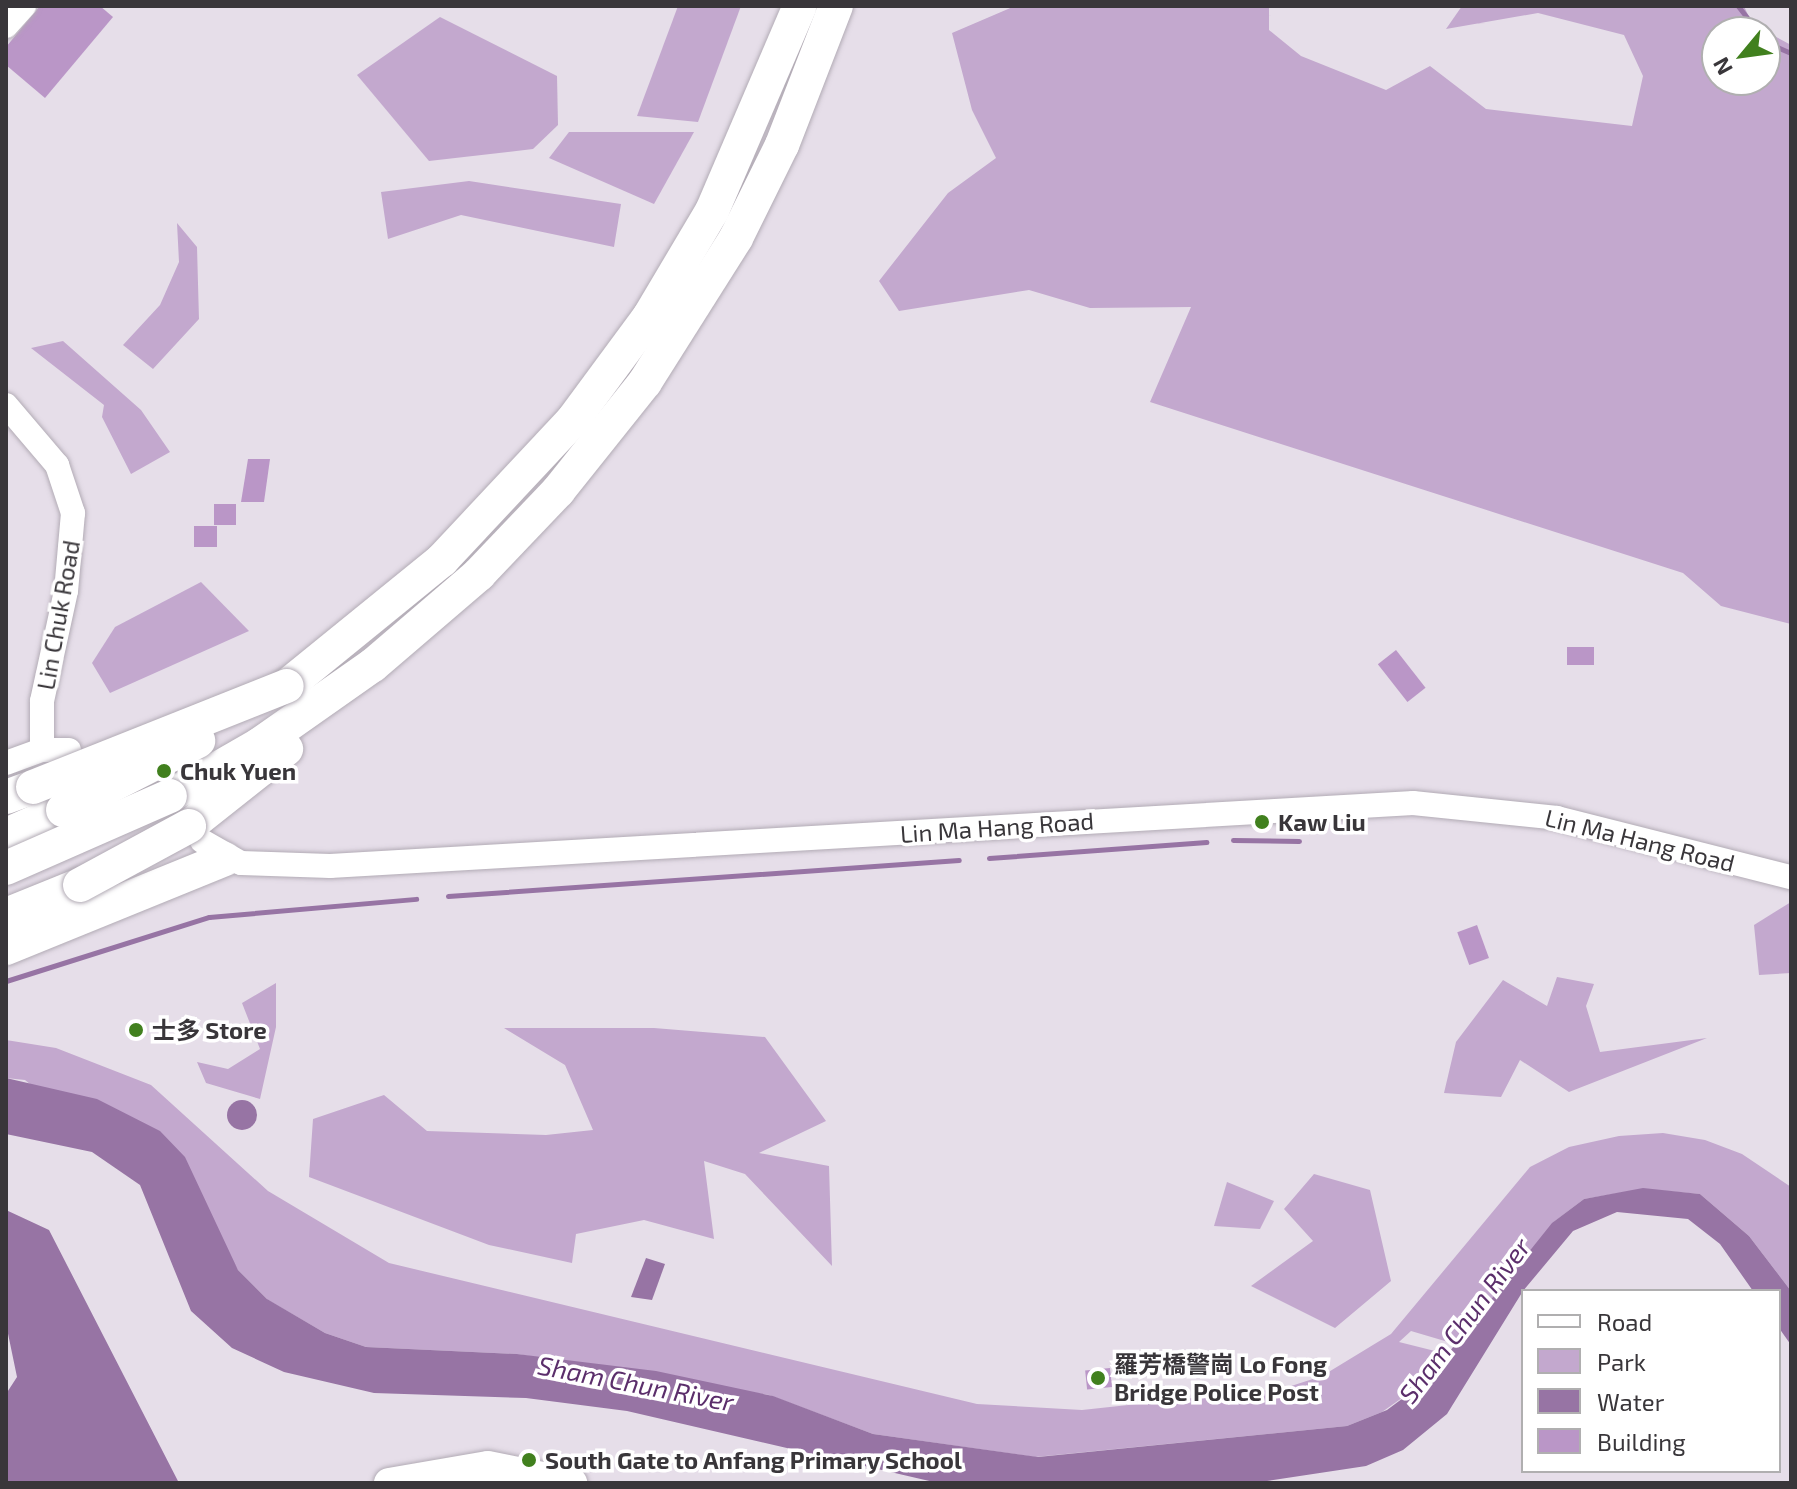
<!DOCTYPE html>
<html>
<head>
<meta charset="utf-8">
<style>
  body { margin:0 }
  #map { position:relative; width:1797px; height:1489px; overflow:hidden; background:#e6dee9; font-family:"Exo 2","Noto Sans SC",sans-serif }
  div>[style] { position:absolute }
  .green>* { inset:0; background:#c3a8ce }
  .water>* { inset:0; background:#9774a4 }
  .round { border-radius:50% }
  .stream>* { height:5px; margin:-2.5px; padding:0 2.5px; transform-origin:2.5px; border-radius:2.5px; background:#9774a4 }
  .building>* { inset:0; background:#ba96c7; transform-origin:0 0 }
  .roads { filter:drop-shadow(0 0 2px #b2abb5) drop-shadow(0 0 2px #b2abb5) }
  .minor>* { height:24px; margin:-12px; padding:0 12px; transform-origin:12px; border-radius:12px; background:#fff }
  .major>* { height:30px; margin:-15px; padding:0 15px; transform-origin:15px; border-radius:15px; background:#fff }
  .highway>* { height:34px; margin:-17px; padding:0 17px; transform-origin:17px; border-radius:17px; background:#fff }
  .bridges { filter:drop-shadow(0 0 2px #b2abb5) drop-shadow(0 0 2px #b2abb5) }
  .highway-bridge>* { height:34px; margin:-17px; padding:0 17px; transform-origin:17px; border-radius:17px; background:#fff }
  .dots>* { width:22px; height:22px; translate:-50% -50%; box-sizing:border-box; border:4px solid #fff; border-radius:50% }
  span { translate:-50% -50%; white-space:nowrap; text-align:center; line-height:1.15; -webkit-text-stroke:7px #fff; paint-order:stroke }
  .street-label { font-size:24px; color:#39363a }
  .poi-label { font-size:24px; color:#39363a; font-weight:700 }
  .left { translate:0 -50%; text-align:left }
  .water-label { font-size:26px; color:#5b2e6b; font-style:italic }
  .frame { position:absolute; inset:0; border:8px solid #39363a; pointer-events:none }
  .legend { position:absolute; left:1521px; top:1289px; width:260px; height:184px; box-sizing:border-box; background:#fff; border:2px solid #b0afb0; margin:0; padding:10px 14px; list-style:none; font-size:24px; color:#39363a }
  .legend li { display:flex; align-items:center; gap:16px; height:40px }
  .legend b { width:40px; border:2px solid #b0afb0 }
  .north { position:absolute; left:1701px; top:16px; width:80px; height:80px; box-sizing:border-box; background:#fff; border:2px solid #b0afb0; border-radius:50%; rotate:241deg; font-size:22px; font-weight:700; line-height:32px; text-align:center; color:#39363a }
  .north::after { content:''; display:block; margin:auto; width:28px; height:36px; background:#41801e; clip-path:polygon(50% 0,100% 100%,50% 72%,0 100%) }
</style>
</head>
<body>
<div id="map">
  <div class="green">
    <i style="clip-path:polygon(678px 6px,741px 6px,698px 122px,637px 116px)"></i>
    <i style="clip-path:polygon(evenodd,1015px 6px,1269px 6px,1269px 30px,1301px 56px,1386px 90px,1430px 66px,1486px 109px,1632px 126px,1643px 76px,1624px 35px,1538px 13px,1446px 29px,1462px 6px,1744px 6px,1752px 24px,1791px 45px,1791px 624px,1721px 606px,1683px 573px,1150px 402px,1191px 307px,1090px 308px,1029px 290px,899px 311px,879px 281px,948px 193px,996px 158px,972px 110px,952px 33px,1015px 6px,1717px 32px,1765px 32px,1765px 80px,1717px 80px,1717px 32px)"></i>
    <i style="clip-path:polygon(440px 17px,557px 76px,558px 125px,533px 149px,429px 161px,357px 75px)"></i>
    <i style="clip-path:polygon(569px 132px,694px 132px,654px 204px,549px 158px)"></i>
    <i style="clip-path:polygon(469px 181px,621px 204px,614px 247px,461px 215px,388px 239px,381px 192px)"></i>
    <i style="clip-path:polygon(177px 223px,197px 247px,199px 319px,153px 369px,123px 345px,160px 305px,179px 262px)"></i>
    <i style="clip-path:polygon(63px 341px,141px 410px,170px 452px,131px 474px,102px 417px,104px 405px,31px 348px)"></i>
    <i style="clip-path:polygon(201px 582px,249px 631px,110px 693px,92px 663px,115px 627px)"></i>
    <i style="clip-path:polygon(1791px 902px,1791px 973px,1759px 975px,1754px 925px)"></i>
    <i style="clip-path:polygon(1557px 977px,1594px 984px,1586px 1006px,1600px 1052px,1707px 1038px,1569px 1092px,1520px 1060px,1501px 1097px,1444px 1093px,1456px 1042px,1503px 980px,1547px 1006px)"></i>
    <i style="clip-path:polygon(276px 983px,276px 1027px,260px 1099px,206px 1083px,197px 1062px,228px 1069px,260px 1049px,242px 1003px)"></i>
    <i style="clip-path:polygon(504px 1028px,654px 1028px,765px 1037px,826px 1121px,759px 1153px,829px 1166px,832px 1266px,745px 1174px,704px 1161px,714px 1239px,644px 1220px,576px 1234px,572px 1263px,489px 1245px,309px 1177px,313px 1119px,384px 1095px,427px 1131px,546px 1135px,593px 1130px,565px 1065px)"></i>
    <i style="clip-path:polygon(6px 1040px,56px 1048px,151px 1085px,268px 1191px,389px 1263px,977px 1404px,1082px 1410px,1285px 1388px,1322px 1376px,1391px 1334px,1530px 1167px,1569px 1147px,1619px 1136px,1663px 1133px,1705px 1140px,1742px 1154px,1791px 1187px,1791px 1291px,1749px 1236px,1700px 1194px,1643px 1189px,1584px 1199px,1555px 1221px,1455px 1344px,1411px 1331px,1399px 1342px,1439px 1352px,1443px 1359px,1426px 1381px,1382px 1412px,1347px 1426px,1035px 1457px,873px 1434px,769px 1395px,517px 1354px,366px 1347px,325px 1333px,268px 1300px,238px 1270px,222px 1242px,25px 1080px,6px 1078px)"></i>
    <i style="clip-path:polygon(1314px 1174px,1370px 1190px,1391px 1281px,1335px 1328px,1251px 1286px,1313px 1241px,1284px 1209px)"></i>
    <i style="clip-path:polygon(1227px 1182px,1274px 1201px,1260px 1229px,1214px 1226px)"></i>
  </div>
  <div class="water">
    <i style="clip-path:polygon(6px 1078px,97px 1099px,160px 1131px,185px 1157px,238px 1270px,267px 1299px,325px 1333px,366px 1347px,517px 1354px,656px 1371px,773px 1396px,873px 1434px,1038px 1457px,1347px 1426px,1387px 1410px,1426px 1381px,1552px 1223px,1584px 1199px,1643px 1188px,1700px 1194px,1749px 1236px,1791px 1291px,1791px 1345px,1779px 1328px,1779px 1291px,1753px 1291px,1720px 1244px,1688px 1219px,1617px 1212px,1573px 1231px,1523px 1291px,1447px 1414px,1403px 1450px,1366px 1466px,1254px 1483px,938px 1483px,627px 1411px,526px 1398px,374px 1393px,284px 1372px,232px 1348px,191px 1311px,140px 1185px,92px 1152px,6px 1134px)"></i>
    <i class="round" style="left:227px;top:1100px;width:30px;height:30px"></i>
    <i style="clip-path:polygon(6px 1210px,49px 1230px,179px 1483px,6px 1483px,6px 1394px,17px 1377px,6px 1324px)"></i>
    <i style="clip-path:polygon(646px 1258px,665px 1264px,652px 1300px,631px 1297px)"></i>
  </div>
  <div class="stream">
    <i style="left:1738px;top:6px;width:33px;rotate:52deg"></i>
    <i style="left:1765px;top:42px;width:28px;rotate:23deg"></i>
    <i style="left:1233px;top:840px;width:66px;rotate:0.9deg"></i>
    <i style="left:989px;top:858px;width:218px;rotate:-4.2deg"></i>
    <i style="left:448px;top:896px;width:512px;rotate:-4.03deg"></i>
    <i style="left:6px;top:981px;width:213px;rotate:-17.5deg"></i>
    <i style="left:209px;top:917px;width:208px;rotate:-5deg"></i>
  </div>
  <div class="building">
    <i style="clip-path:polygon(40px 6px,100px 6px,113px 17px,45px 98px,6px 65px,6px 47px)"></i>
    <i style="clip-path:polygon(248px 459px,270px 459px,264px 502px,241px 502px)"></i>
    <i style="left:214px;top:504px;width:22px;height:21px"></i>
    <i style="left:194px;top:526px;width:23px;height:21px"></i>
    <i style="left:1567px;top:647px;width:27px;height:18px"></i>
    <i style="left:1396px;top:650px;width:48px;height:23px;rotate:52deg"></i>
    <i style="left:1477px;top:925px;width:35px;height:21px;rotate:70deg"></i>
    <i style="left:1110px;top:1368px;width:19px;height:25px;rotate:84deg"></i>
  </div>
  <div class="roads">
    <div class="minor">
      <i style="left:6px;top:26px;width:27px;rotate:-48deg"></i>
      <i style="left:6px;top:405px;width:79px;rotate:49.6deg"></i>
      <i style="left:57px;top:465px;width:51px;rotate:71.6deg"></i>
      <i style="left:73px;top:513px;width:78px;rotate:95.1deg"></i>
      <i style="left:66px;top:591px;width:113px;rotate:102.3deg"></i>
      <i style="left:42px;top:701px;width:49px;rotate:90deg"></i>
      <i style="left:6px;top:763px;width:38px;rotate:-20deg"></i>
      <i style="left:42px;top:750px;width:27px"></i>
      <i style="left:202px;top:841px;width:45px;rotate:29.4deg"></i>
      <i style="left:241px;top:863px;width:89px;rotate:1.9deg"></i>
      <i style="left:330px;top:866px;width:1085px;rotate:-3.33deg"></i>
      <i style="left:1413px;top:803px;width:145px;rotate:5.9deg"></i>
      <i style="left:1557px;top:818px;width:241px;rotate:14.2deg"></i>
    </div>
    <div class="major">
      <i style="left:389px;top:1483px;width:100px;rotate:-9.7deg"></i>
      <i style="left:488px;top:1466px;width:86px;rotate:11.4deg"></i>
    </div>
    <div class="highway">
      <i style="left:287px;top:686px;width:200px;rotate:-39.1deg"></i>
      <i style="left:442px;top:560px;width:192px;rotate:-46.9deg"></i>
      <i style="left:573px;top:420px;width:128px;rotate:-53.6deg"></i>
      <i style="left:649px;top:317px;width:123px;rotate:-59.3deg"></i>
      <i style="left:712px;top:211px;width:223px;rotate:-66.8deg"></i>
      <i style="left:170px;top:796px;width:103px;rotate:-29.8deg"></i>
      <i style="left:259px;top:745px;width:139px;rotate:-35.1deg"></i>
      <i style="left:373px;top:665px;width:140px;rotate:-40.6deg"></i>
      <i style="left:479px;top:574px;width:115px;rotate:-46.4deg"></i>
      <i style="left:558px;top:491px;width:139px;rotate:-51.4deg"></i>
      <i style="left:645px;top:382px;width:170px;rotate:-57.7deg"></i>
      <i style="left:736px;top:238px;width:104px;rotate:-63.7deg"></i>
      <i style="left:782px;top:145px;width:149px;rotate:-68.8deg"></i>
      <i style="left:6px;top:797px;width:29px;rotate:-20deg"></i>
      <i style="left:189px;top:826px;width:124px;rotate:-38.4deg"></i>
      <i style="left:6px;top:835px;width:62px;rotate:-23.7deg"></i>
      <i style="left:6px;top:915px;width:80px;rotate:-22.1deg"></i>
      <i style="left:6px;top:948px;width:236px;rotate:-22.1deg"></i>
    </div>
  </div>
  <div class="bridges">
    <div class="highway-bridge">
      <i style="left:33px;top:787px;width:273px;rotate:-21.7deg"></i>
      <i style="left:63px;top:810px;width:152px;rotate:-27.1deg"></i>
      <i style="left:6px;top:868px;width:179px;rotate:-23.7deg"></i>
      <i style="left:80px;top:885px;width:124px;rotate:-28.4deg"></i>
    </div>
  </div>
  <div class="dots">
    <i style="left:164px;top:771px;background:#41801e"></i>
    <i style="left:1262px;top:822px;background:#41801e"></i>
    <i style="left:136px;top:1030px;background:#41801e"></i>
    <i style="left:1098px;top:1378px;background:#41801e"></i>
    <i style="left:529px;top:1460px;background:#41801e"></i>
  </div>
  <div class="street-label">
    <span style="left:58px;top:615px;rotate:-80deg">Lin Chuk Road</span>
    <span style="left:997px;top:827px;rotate:-4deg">Lin Ma Hang Road</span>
    <span style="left:1640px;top:840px;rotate:14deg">Lin Ma Hang Road</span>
  </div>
  <div class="poi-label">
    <span class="left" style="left:180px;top:771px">Chuk Yuen</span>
    <span class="left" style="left:1278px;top:822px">Kaw Liu</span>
    <span class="left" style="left:152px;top:1030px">士多 Store</span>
    <span class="left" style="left:1114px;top:1378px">羅芳橋警崗 Lo Fong<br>Bridge Police Post</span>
    <span class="left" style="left:545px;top:1460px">South Gate to Anfang Primary School</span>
  </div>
  <div class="water-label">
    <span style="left:1464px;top:1320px;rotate:-53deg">Sham Chun River</span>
    <span style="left:636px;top:1383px;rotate:11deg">Sham Chun River</span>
  </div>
  <div class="frame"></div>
  <ul class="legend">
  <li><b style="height:10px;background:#fff"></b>Road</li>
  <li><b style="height:22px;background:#c3a8ce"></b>Park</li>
  <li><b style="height:22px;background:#9774a4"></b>Water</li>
  <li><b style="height:22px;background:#ba96c7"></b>Building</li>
  </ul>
  <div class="north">N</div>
</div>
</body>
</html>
